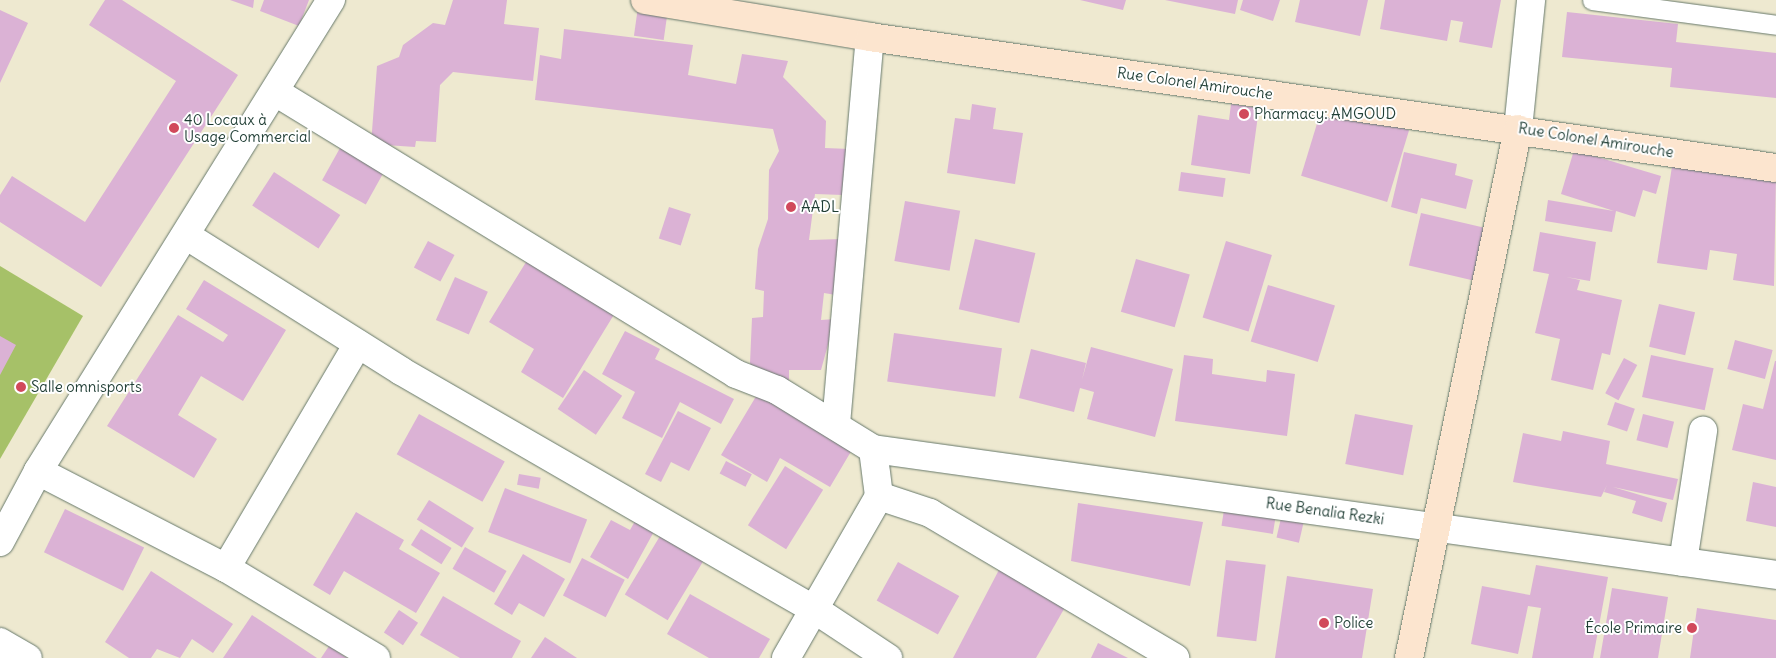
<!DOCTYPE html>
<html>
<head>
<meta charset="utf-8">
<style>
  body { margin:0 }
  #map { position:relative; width:1776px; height:658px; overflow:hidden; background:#eee9d0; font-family:Delius,sans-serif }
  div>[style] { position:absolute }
  .green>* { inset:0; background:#a6c168 }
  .building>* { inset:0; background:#dbb2d5; transform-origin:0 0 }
  .roads { filter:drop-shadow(0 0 1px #67796b) drop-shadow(0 0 1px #67796b) }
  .service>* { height:19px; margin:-9.5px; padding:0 9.5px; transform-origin:9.5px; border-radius:9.5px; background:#fff }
  .minor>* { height:28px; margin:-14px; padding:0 14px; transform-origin:14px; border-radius:14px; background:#fff }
  .secondary>* { height:28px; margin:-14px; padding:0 14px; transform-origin:14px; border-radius:14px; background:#fce5cf }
  .dots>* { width:14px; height:14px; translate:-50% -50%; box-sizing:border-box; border:2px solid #fff; border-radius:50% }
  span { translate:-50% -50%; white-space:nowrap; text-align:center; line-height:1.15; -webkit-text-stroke:4px #fff; paint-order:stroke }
  .street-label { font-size:15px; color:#1f3d34 }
  .poi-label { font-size:15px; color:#1f3d34 }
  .left { translate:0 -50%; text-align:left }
  .right { translate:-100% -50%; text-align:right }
</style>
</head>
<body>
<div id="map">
  <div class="green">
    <i style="clip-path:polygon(0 266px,83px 316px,0 459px)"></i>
  </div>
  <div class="building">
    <i style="clip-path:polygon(105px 0,122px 0,238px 75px,101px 287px,0 222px,0 195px,12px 176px,85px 222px,176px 81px,89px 25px)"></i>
    <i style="clip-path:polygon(230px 0,254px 0,253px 8px)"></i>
    <i style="clip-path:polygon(264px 0,309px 0,299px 26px,260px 11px)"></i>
    <i style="clip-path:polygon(453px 0,507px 0,504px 24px,539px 28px,533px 81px,453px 72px,440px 85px,436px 142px,416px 141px,415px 147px,371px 144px,377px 66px,399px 57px,403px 45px,433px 23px,445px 25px)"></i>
    <i style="clip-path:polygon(1080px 0,1126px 0,1123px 10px)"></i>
    <i style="clip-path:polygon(1165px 0,1238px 0,1235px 14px)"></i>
    <i style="clip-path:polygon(1243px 0,1280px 0,1273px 21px,1240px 10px)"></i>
    <i style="clip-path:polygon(1300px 0,1368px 0,1360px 36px,1295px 22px)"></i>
    <i style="clip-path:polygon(1385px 0,1501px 0,1492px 48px,1459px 42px,1463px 22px,1451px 20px,1447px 41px,1380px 29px)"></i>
    <i style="left:638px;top:7px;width:30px;height:29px;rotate:8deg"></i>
    <i style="clip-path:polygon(0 10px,28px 23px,0 83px)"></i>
    <i style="clip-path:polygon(1567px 12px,1678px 24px,1676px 42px,1776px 53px,1776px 98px,1670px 87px,1672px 68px,1562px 57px)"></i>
    <i style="clip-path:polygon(564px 29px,693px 45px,688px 75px,736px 84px,742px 54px,788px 61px,783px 77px,826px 121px,825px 148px,850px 149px,843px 195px,815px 194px,809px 240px,842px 239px,836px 295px,824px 293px,821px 320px,835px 319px,821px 370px,789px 370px,789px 384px,757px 382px,750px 363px,752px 318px,763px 317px,764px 291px,755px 289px,758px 249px,768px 219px,769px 170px,779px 151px,773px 129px,535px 100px,540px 55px,561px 59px)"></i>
    <i style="clip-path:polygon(972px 104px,996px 108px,993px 129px,1023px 133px,1015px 184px,947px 173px,955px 118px,970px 120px)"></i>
    <i style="clip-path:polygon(1231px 104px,1259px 108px,1250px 174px,1191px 165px,1198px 115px,1229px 120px)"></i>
    <i style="left:1323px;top:104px;width:90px;height:75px;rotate:17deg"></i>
    <i style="left:340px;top:148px;width:50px;height:37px;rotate:29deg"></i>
    <i style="clip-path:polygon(1574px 150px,1661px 176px,1656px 194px,1643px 190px,1635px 217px,1616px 211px,1612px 232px,1545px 221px,1548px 200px,1614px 211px,1561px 194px)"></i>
    <i style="clip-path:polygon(1404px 152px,1457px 164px,1455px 175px,1473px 180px,1466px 209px,1421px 198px,1417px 214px,1391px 207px)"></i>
    <i style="clip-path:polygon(1673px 160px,1776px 176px,1774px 286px,1733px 280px,1737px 254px,1710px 250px,1707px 270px,1657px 263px)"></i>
    <i style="left:274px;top:172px;width:79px;height:40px;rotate:33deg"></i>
    <i style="left:1181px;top:172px;width:45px;height:19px;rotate:8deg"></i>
    <i style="left:905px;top:201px;width:56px;height:61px;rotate:10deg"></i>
    <i style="left:669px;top:207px;width:23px;height:33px;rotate:18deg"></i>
    <i style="left:1421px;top:213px;width:74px;height:54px;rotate:13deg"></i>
    <i style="clip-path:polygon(1540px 232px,1596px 242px,1590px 281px,1566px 277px,1580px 280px,1577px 290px,1622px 300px,1610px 355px,1602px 353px,1593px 390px,1551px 380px,1560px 339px,1535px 333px,1549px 274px,1533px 271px)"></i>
    <i style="left:975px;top:239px;width:62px;height:72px;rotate:13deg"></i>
    <i style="left:428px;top:241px;width:30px;height:30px;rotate:28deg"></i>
    <i style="left:1226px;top:241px;width:48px;height:80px;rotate:17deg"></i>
    <i style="clip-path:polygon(531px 254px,618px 308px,563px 398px,521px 372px,534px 349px,489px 322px)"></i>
    <i style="left:1136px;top:259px;width:56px;height:55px;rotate:16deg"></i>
    <i style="left:455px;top:277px;width:36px;height:47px;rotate:24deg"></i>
    <i style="clip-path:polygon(204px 280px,286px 330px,243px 401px,201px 376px,178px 415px,217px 439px,194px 478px,107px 426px,178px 315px,223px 342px,228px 335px,186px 309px)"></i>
    <i style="left:1268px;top:285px;width:70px;height:59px;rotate:17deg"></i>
    <i style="left:1659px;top:304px;width:37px;height:44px;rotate:13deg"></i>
    <i style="clip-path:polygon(625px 331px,660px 349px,655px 359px,734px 399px,721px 424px,680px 402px,662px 438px,622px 418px,635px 392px,602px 374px)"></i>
    <i style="left:894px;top:333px;width:109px;height:49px;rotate:8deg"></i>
    <i style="clip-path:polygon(0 336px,16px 345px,0 375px)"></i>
    <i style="left:1735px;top:340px;width:39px;height:30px;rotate:15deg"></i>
    <i style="clip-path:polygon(1091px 347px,1173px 369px,1155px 437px,1087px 419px,1094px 392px,1080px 388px,1074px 412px,1019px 398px,1031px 349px,1086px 363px,1082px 380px)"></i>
    <i style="clip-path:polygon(1184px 355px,1213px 359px,1212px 374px,1266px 382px,1267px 370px,1295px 374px,1287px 436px,1175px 421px)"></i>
    <i style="left:1651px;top:355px;width:64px;height:43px;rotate:12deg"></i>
    <i style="left:1624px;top:358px;width:15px;height:40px;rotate:28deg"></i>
    <i style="clip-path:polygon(1775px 361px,1776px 361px,1776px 460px,1732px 450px,1743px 404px,1763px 409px)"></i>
    <i style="left:584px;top:370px;width:46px;height:47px;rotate:34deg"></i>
    <i style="clip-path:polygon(761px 388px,856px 443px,830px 487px,780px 458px,767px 482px,721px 455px)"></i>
    <i style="left:1615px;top:402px;width:21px;height:24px;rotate:19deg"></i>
    <i style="clip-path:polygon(678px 411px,711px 428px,689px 471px,671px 462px,661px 482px,645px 474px)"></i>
    <i style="left:419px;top:414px;width:98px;height:46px;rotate:29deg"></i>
    <i style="left:1355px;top:414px;width:59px;height:51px;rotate:11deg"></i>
    <i style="left:1643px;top:414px;width:32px;height:27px;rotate:14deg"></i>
    <i style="clip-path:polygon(1563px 431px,1610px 441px,1606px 464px,1678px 479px,1673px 500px,1613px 487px,1667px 503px,1662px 522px,1632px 513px,1636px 501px,1604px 492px,1607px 485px,1601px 497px,1513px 482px,1523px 433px,1561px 441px)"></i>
    <i style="left:726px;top:461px;width:29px;height:14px;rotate:27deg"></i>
    <i style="left:785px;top:466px;width:45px;height:70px;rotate:32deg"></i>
    <i style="left:519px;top:474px;width:22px;height:11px;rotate:10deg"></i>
    <i style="clip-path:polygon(1753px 482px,1776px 487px,1776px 527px,1746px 521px)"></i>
    <i style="left:505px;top:488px;width:88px;height:47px;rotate:21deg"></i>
    <i style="left:429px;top:500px;width:53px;height:23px;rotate:32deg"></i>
    <i style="clip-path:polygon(1078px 503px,1203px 522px,1190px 586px,1071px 561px)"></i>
    <i style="left:65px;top:509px;width:88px;height:48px;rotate:26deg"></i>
    <i style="left:1224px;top:510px;width:52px;height:16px;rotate:9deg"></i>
    <i style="clip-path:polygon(356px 512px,404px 540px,399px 549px,440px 573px,416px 613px,344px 571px,330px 595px,313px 585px)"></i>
    <i style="clip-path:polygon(638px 516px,657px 526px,628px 579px,590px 557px,611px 520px,630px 530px)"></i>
    <i style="left:1281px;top:518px;width:23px;height:20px;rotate:13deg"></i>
    <i style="left:666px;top:526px;width:50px;height:80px;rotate:31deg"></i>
    <i style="left:421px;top:529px;width:36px;height:19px;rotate:32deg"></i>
    <i style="left:465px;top:547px;width:48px;height:25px;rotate:30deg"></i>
    <i style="clip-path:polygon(523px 554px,565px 579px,544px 617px,519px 603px,512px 615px,494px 604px)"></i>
    <i style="left:582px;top:558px;width:48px;height:42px;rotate:27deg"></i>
    <i style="left:1226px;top:560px;width:40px;height:77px;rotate:7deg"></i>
    <i style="left:898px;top:562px;width:70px;height:44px;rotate:29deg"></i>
    <i style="clip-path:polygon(1002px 564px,1068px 602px,1036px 658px,953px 658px)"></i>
    <i style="clip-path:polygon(1536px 565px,1608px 577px,1593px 658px,1532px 658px,1541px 608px,1528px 606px,1518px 654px,1471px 644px,1482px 586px,1530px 595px)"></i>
    <i style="clip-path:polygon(151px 571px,233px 624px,213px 653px,192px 639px,180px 658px,157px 649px,151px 658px,129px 658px,105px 642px)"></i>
    <i style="clip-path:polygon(1287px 576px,1373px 589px,1362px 658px,1275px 658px)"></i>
    <i style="clip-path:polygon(1612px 588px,1668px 597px,1658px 658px,1600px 658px)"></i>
    <i style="clip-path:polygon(690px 594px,770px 639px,759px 658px,709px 658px,667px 634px)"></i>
    <i style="clip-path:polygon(443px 596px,521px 641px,512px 658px,460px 658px,420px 635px)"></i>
    <i style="clip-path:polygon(1697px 608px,1776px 620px,1776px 658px,1690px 658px)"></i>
    <i style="left:399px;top:610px;width:23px;height:27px;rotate:34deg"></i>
    <i style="clip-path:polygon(252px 615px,317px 658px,223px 658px)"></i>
    <i style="clip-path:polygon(545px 637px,577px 658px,531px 658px)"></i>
    <i style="clip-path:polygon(1098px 643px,1128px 658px,1091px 658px)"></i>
    <i style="clip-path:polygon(329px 646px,347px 658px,321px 658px)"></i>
  </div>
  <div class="roads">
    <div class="service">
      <i style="left:1592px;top:0;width:186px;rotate:7.7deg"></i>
    </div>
    <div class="minor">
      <i style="left:277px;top:93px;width:538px;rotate:31.47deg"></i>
      <i style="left:736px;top:374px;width:44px;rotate:21.3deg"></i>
      <i style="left:777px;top:390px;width:113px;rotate:31.6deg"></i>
      <i style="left:873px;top:449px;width:912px;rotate:7.94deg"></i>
      <i style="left:1518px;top:129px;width:130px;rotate:-84.2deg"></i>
      <i style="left:187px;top:236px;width:253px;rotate:32.2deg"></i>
      <i style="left:401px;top:371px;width:477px;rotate:30deg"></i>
      <i style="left:814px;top:609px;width:89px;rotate:33.5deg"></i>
      <i style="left:836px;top:424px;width:388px;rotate:-85deg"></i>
      <i style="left:38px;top:471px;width:212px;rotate:27.3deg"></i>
      <i style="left:226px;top:568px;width:175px;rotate:31deg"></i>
      <i style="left:879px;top:496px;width:54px;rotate:18.4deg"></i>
      <i style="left:930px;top:513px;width:285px;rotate:30.6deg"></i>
      <i style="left:0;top:542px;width:81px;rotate:-61.8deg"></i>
      <i style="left:38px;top:471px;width:555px;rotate:-58.12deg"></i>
      <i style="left:1683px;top:562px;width:133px;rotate:-81.3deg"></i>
      <i style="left:226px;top:568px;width:260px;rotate:-59.5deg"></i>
      <i style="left:0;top:642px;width:32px;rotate:30deg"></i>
      <i style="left:786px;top:658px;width:187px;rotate:-60.1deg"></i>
      <i style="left:879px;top:496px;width:47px;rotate:-97.3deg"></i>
    </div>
    <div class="secondary">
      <i style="left:645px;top:0;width:228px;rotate:9.3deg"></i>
      <i style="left:870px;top:37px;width:915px;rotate:8.23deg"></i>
      <i style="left:1409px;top:658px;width:540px;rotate:-78.36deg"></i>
    </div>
  </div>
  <div class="dots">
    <i style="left:1244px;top:114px;background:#d1495b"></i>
    <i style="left:174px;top:128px;background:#d1495b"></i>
    <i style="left:791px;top:207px;background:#d1495b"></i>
    <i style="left:21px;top:387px;background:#d1495b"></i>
    <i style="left:1324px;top:623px;background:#d1495b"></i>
    <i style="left:1692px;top:628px;background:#d1495b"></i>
  </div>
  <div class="street-label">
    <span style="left:1195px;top:83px;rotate:8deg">Rue Colonel Amirouche</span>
    <span style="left:1596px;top:140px;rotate:9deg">Rue Colonel Amirouche</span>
    <span style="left:1325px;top:511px;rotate:8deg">Rue Benalia Rezki</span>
  </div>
  <div class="poi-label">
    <span class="left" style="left:1254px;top:114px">Pharmacy: AMGOUD</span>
    <span class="left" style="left:184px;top:128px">40 Locaux à<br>Usage Commercial</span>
    <span class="left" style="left:801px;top:207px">AADL</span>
    <span class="left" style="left:31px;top:387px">Salle omnisports</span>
    <span class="left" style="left:1334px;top:623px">Police</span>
    <span class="right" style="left:1682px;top:628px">École Primaire</span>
  </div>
</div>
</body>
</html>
